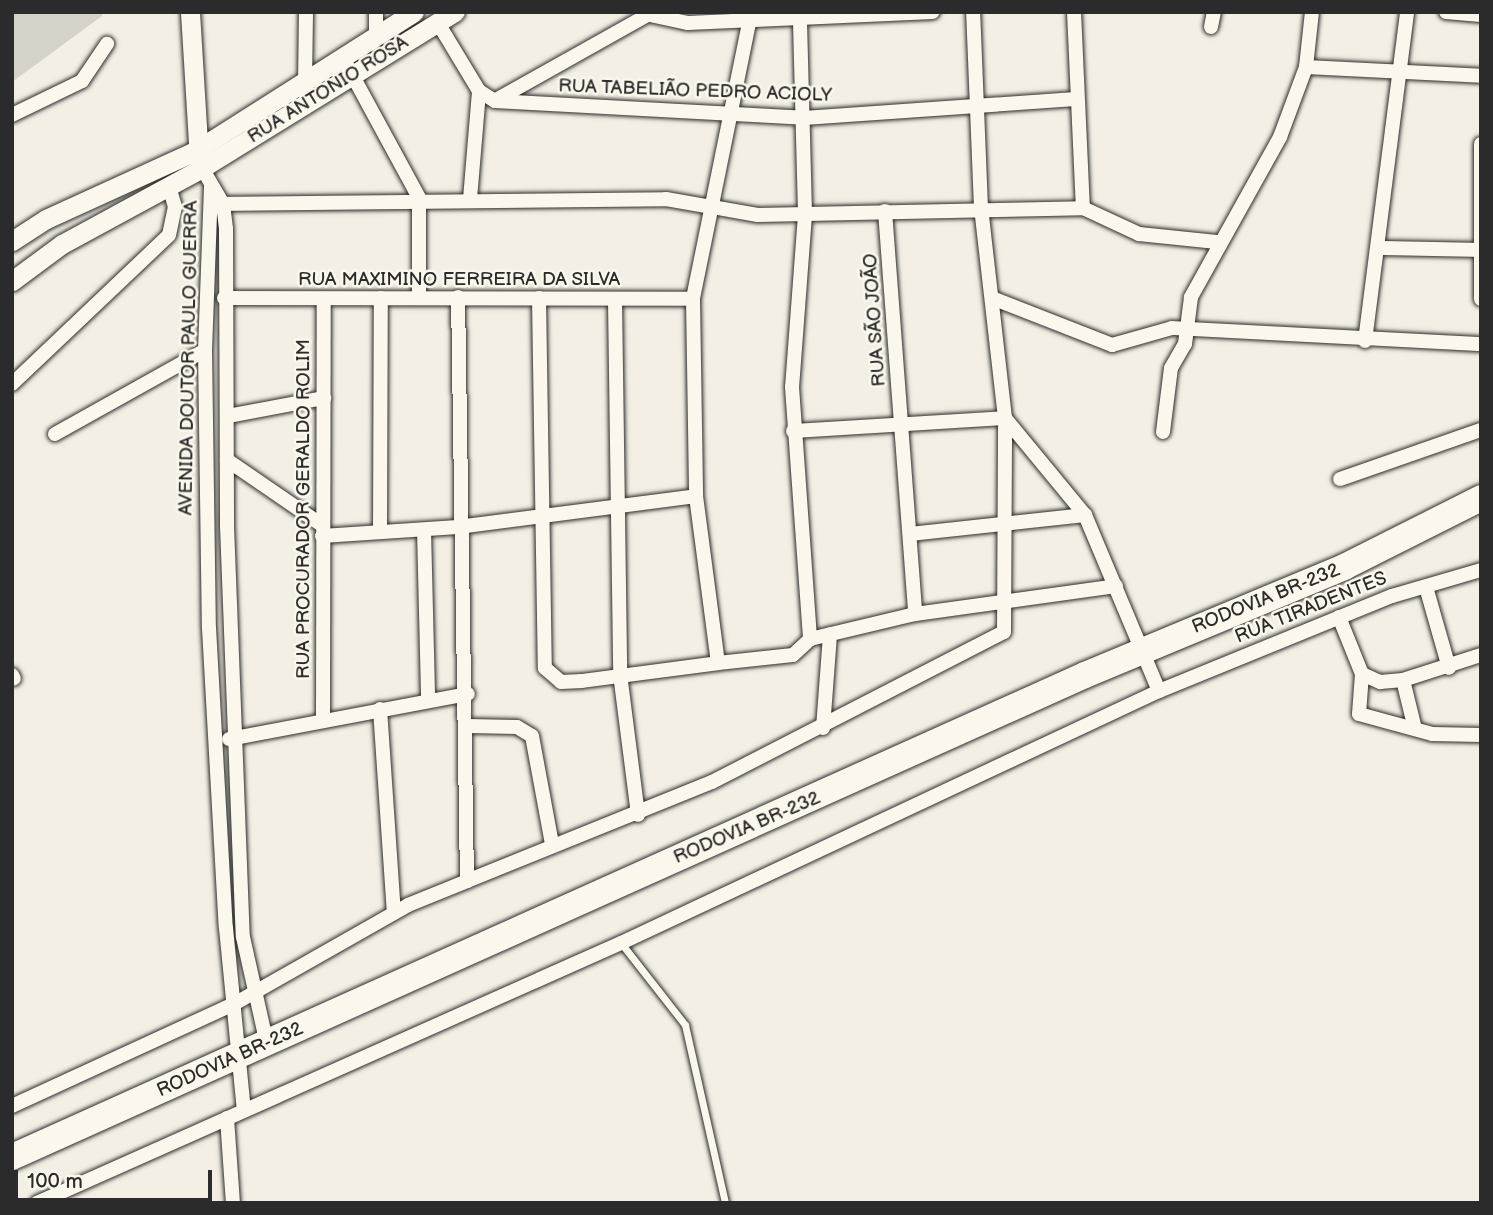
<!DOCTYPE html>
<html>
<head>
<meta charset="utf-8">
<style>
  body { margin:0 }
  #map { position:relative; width:1493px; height:1215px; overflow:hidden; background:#f3efe4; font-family:"Balsamiq Sans",sans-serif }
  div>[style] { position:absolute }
  .green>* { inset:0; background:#d5d2c9 }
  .roads { filter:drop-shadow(0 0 2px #2b2b2b) drop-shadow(0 0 2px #2b2b2b) }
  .lane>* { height:7px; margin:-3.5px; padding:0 3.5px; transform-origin:3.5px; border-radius:3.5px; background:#fbf7ec }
  .street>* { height:14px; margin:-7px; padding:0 7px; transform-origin:7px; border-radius:7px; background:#fbf7ec }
  .secondary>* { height:19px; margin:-9.5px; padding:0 9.5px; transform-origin:9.5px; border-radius:9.5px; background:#fbf7ec }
  .highway>* { height:26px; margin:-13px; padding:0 13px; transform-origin:13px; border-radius:13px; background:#fbf7ec }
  span { translate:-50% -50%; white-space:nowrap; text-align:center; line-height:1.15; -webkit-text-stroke:5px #fbf7ec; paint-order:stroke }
  .street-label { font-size:19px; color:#2b2b2b }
  .frame { position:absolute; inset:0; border:14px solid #2b2b2b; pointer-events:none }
  .scale { position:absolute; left:14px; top:1170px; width:198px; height:32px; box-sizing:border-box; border:4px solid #2b2b2b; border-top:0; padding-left:9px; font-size:21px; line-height:24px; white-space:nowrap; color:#2b2b2b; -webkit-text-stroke:5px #fbf7ec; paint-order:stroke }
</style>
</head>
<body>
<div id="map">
  <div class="green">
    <i style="clip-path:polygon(12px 12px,102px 12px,102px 16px,12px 82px)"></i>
  </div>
  <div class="roads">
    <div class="lane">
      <i style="left:621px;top:943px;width:104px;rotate:52deg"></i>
      <i style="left:685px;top:1025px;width:182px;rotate:77.3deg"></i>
    </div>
    <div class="street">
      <i style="left:1074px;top:12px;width:196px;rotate:87.4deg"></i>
      <i style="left:1446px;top:12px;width:35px;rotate:5deg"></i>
      <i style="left:650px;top:15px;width:39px;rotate:12deg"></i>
      <i style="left:688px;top:23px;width:245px;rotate:-2.6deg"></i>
      <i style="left:800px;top:22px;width:193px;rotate:88.5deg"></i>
      <i style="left:805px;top:215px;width:172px;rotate:94.3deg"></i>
      <i style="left:792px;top:387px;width:253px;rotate:85.9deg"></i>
      <i style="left:438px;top:23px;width:79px;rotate:58.9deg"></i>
      <i style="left:479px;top:91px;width:19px;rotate:32deg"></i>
      <i style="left:495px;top:101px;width:309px;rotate:3.1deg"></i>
      <i style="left:804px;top:118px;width:272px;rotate:-4deg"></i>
      <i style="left:749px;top:23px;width:282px;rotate:101.5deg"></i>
      <i style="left:693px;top:299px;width:197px;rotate:89.1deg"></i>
      <i style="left:696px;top:496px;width:168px;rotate:82.5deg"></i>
      <i style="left:718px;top:663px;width:75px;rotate:-6.1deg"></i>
      <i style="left:793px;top:655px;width:23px;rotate:-43deg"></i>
      <i style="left:810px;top:639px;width:108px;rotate:-13.4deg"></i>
      <i style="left:915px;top:614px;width:203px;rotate:-7.9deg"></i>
      <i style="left:1211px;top:27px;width:15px;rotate:-79deg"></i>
      <i style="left:376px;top:35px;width:23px;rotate:-90deg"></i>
      <i style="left:348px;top:67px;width:149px;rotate:61.5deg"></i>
      <i style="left:419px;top:198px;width:99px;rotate:90deg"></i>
      <i style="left:1306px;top:67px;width:175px;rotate:2.9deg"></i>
      <i style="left:305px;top:84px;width:72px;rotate:-89.2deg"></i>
      <i style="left:496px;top:100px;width:180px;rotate:-29.3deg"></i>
      <i style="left:12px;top:115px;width:78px;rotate:-25.9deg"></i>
      <i style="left:82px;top:81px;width:45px;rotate:-56deg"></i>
      <i style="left:1481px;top:144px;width:155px;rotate:90deg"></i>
      <i style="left:202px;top:168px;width:42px;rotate:59.7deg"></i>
      <i style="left:223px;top:204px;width:25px;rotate:83deg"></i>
      <i style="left:226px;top:229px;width:297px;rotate:89.8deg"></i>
      <i style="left:227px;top:526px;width:411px;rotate:87.8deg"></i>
      <i style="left:243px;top:937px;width:110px;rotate:77.4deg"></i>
      <i style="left:211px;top:187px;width:163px;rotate:92.1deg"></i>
      <i style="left:205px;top:350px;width:278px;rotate:89.2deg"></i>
      <i style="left:209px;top:628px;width:300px;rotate:86.8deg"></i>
      <i style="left:226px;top:928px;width:183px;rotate:84.4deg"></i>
      <i style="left:470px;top:199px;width:108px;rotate:-85.2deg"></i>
      <i style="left:214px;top:204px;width:452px;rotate:-0.6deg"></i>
      <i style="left:666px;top:199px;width:93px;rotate:9.9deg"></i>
      <i style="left:758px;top:215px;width:325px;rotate:-1.2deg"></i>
      <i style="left:1083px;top:208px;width:62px;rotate:24.9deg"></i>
      <i style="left:1139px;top:234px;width:78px;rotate:5.9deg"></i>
      <i style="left:885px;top:211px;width:404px;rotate:85.7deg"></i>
      <i style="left:1377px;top:248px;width:100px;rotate:1.1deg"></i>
      <i style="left:224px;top:298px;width:469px;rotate:0.1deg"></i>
      <i style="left:539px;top:298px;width:370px;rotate:89.1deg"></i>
      <i style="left:545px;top:668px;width:21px;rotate:41deg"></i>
      <i style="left:561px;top:682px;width:21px;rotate:-3deg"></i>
      <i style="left:582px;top:681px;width:137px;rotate:-7.5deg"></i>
      <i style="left:992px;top:298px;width:129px;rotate:21.4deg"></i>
      <i style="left:1112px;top:345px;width:62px;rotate:-15.8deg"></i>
      <i style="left:1172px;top:328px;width:309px;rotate:3deg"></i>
      <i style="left:615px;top:300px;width:374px;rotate:89.2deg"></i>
      <i style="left:620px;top:674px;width:142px;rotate:82.7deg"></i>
      <i style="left:1365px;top:341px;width:332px;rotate:-82.7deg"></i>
      <i style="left:12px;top:384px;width:216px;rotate:-43.5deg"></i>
      <i style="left:169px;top:235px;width:29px;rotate:-78deg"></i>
      <i style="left:175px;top:207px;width:22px;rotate:-106deg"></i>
      <i style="left:228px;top:416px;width:98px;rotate:-10.6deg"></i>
      <i style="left:1005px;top:418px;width:126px;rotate:50.5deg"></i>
      <i style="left:1085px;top:515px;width:191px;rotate:67.2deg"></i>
      <i style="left:793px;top:431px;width:212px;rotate:-3.5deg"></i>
      <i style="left:1163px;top:432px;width:64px;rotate:-82.9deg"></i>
      <i style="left:1171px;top:368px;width:28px;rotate:-60deg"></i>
      <i style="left:1185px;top:344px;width:47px;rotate:-82.7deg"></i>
      <i style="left:1191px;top:297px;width:183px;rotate:-60.9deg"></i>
      <i style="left:1280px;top:137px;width:75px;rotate:-69.6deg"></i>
      <i style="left:1306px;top:67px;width:55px;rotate:-83.8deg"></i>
      <i style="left:55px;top:434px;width:172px;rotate:-29.2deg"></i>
      <i style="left:227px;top:460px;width:115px;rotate:34.4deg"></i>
      <i style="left:1340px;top:479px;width:149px;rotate:-19.2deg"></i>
      <i style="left:424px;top:530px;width:169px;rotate:88.6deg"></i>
      <i style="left:380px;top:532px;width:234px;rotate:-89.8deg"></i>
      <i style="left:910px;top:534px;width:176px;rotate:-6.2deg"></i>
      <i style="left:322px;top:536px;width:136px;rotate:-3.8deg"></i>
      <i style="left:458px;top:527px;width:240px;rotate:-7.4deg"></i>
      <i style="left:1426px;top:587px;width:84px;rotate:74.1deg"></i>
      <i style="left:1339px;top:617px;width:61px;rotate:68deg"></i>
      <i style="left:1362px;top:674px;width:40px;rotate:94.3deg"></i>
      <i style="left:1359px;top:714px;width:76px;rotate:15.3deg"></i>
      <i style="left:1432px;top:734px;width:49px;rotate:1.2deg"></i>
      <i style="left:1362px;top:674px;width:20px;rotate:24deg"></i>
      <i style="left:1380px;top:682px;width:23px;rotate:-5deg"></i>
      <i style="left:1403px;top:680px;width:82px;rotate:-17.8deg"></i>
      <i style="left:12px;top:675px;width:4px;rotate:63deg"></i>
      <i style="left:1403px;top:680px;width:50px;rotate:76.2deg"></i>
      <i style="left:380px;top:709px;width:204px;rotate:86.1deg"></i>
      <i style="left:323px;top:718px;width:419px;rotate:-89.9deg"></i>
      <i style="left:468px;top:726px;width:49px;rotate:1.2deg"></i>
      <i style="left:517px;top:727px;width:17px;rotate:31deg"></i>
      <i style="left:532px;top:736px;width:110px;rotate:79.5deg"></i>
      <i style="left:823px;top:728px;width:94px;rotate:-85.7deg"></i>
      <i style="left:229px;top:739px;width:243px;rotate:-10.7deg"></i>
      <i style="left:467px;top:881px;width:264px;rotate:-22deg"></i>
      <i style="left:712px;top:782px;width:328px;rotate:-27.2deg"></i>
      <i style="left:1004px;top:632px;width:214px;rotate:-89.7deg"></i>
      <i style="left:1005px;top:418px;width:211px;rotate:-96.5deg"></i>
      <i style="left:981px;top:208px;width:196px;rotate:-92.3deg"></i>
      <i style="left:12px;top:1106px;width:244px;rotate:-24.7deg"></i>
      <i style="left:234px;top:1004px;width:200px;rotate:-29.6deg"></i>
      <i style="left:408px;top:905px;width:64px;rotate:-22.1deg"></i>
      <i style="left:467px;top:881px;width:584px;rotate:-90.88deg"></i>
      <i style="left:227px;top:1118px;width:85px;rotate:86deg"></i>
      <i style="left:37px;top:1203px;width:639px;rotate:-24deg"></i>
      <i style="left:621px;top:943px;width:594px;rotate:-25.1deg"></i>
      <i style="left:1159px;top:691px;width:252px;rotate:-22.2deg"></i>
      <i style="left:1392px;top:596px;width:93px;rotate:-16.3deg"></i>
    </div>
    <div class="secondary">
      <i style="left:190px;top:12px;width:149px;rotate:86.5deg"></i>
      <i style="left:12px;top:241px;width:40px;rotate:-32.9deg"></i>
      <i style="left:46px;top:219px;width:164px;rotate:-24.5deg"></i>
      <i style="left:195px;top:151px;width:259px;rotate:-32.4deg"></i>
      <i style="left:12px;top:281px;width:62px;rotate:-36.5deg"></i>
      <i style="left:62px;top:244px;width:159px;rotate:-28.5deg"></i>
      <i style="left:202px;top:168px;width:297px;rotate:-31.7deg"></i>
    </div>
    <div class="highway">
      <i style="left:12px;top:1157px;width:1176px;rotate:-24.19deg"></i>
      <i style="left:1085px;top:675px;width:281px;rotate:-22.6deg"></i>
      <i style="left:1344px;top:567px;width:153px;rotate:-26.7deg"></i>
    </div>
  </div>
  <div class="street-label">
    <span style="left:328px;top:90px;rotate:-32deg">RUA ANTONIO ROSA</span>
    <span style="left:695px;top:91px;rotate:2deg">RUA TABELIÃO PEDRO ACIOLY</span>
    <span style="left:459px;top:280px">RUA MAXIMINO FERREIRA DA SILVA</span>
    <span style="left:875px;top:320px;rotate:-94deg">RUA SÃO JOÃO</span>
    <span style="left:189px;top:358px;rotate:-89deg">AVENIDA DOUTOR PAULO GUERRA</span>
    <span style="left:304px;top:509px;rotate:-90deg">RUA PROCURADOR GERALDO ROLIM</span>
    <span style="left:1266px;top:599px;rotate:-22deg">RODOVIA BR-232</span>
    <span style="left:1311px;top:608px;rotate:-22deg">RUA TIRADENTES</span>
    <span style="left:747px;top:828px;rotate:-23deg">RODOVIA BR-232</span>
    <span style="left:230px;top:1060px;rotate:-24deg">RODOVIA BR-232</span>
  </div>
  <div class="frame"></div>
  <div class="scale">100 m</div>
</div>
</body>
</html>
